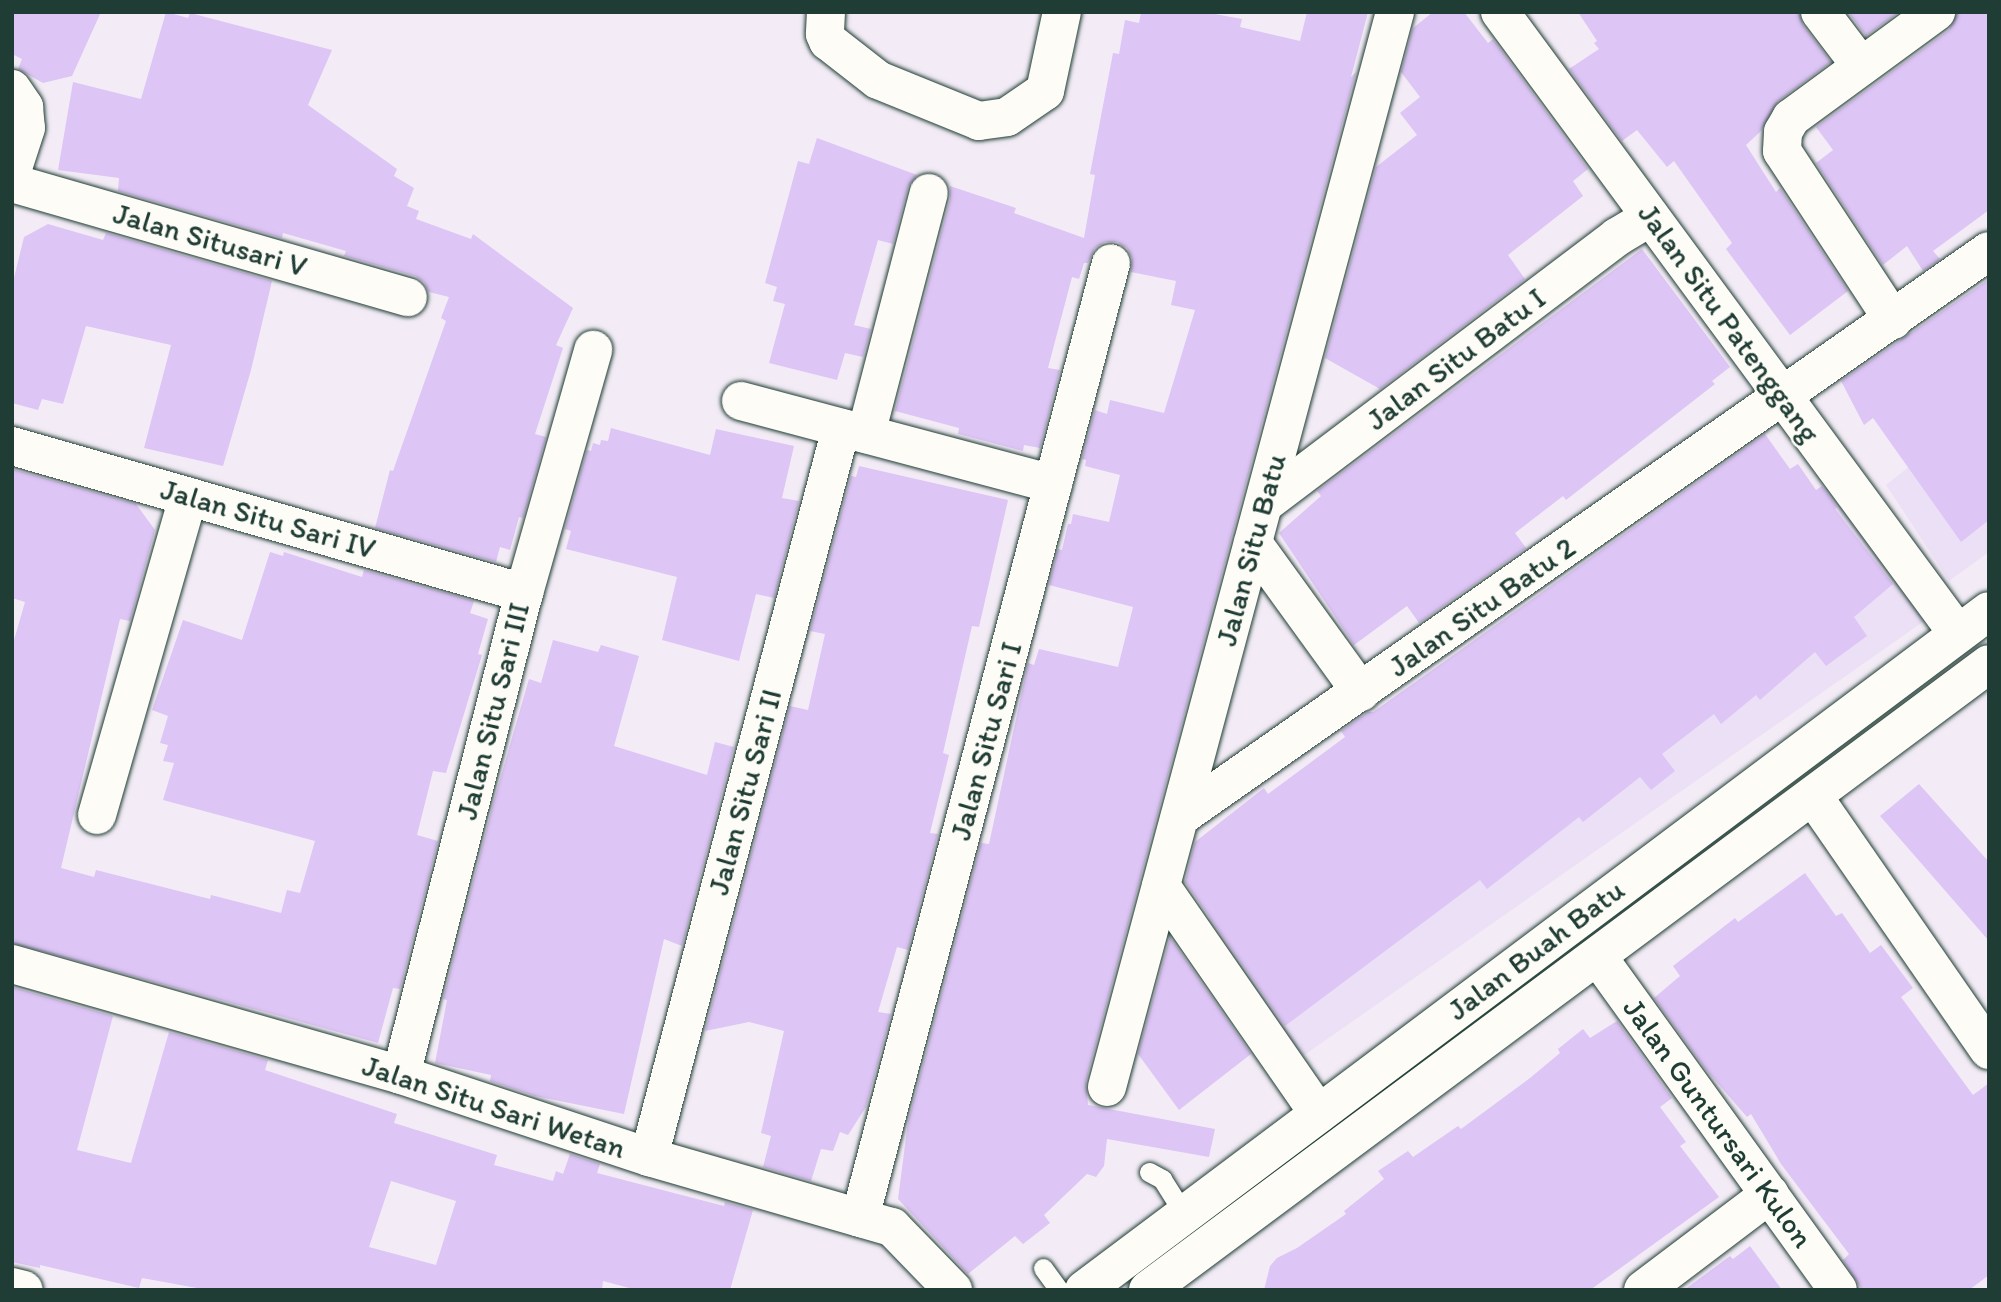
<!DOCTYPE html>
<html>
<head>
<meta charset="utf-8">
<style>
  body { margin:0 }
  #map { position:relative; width:2001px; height:1302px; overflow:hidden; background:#f3ecf6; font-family:Itim,sans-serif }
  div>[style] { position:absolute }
  .built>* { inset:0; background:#ece0f6; transform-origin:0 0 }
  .building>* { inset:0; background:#ddc5f5 }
  .roads { filter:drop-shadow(0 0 2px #1f3d34) drop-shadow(0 0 2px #1f3d34) }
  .service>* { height:19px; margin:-9.5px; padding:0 9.5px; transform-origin:9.5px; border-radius:9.5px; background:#fdfcf7 }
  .minor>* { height:38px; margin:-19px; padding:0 19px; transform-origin:19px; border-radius:19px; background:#fdfcf7 }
  .primary>* { height:38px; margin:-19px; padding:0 19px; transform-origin:19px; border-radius:19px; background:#fdfcf7 }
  span { translate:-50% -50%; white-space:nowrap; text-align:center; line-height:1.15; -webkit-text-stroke:5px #fdfcf7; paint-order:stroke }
  .street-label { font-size:30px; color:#1f3d34 }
  .frame { position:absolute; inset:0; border:14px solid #1f3d34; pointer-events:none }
</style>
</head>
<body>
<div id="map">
  <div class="built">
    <i style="clip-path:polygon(1989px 403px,1989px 552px,1949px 581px,1886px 485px)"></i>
    <i style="left:1832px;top:483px;width:166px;height:772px;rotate:55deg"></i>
  </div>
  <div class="building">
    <i style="clip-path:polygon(12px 12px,101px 12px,72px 76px,43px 83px,18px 69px,22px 59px,12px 54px)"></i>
    <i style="clip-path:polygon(166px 12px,188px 18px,190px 13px,332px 50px,308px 105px,397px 169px,394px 176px,414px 188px,407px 206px,419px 211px,416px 219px,471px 239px,473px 234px,573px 308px,556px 345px,563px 348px,535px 434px,546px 437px,523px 518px,519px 517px,510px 550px,500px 547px,496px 562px,375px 528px,390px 470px,393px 471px,446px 321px,441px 318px,449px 297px,429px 292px,424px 282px,415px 276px,344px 256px,346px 251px,283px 233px,282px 238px,118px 191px,119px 178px,58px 170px,73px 82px,141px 99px)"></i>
    <i style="clip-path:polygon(1141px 12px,1204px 12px,1242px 19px,1240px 27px,1300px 41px,1307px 12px,1368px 12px,1351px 77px,1356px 72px,1086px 1081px,1088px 1105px,1215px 1129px,1209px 1157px,1107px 1139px,1104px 1166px,1096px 1177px,1087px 1174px,1044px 1215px,1050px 1223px,1023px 1244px,1015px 1236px,968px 1274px,898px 1199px,908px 1122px,981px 843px,989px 844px,1028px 663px,1034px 665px,1039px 649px,1118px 667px,1133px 607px,1049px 585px,1058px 549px,1062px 550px,1068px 524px,1071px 524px,1073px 514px,1109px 522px,1120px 475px,1085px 466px,1086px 460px,1082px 459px,1095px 410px,1107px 414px,1110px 400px,1164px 413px,1195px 310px,1171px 305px,1176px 281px,1131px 272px,1132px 258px,1127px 248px,1117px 242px,1105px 242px,1095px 248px,1088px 263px,1084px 263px,1079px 279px,1072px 277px,1048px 368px,1060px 370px,1040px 448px,1024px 445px,1023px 451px,958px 434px,959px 428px,895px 411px,950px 199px,950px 186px,1016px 208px,1014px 213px,1084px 238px,1095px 175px,1090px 174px,1113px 53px,1119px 54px,1125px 20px,1139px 23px)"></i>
    <i style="clip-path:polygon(1433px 12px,1464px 12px,1488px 43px,1493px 39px,1588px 169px,1573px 181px,1583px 196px,1508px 255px,1525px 279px,1380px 389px,1325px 358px,1376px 167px,1417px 135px,1400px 113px,1420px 97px,1401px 72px,1413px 28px)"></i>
    <i style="clip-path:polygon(1578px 12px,1799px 12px,1803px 25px,1831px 62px,1778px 101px,1761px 131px,1746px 145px,1776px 192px,1780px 188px,1848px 291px,1790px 335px,1726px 249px,1732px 243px,1674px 161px,1667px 167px,1637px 130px,1622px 141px,1569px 69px,1599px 49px,1594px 43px,1597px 41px)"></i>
    <i style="clip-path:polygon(1848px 12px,1899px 12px,1866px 36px)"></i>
    <i style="clip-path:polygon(1957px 12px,1989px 12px,1989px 210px,1933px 251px,1940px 259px,1923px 271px,1907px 246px,1883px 265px,1816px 163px,1833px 150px,1816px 127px,1949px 30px)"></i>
    <i style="clip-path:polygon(817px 138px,917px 175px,908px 187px,893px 244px,878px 240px,854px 325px,871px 329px,863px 357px,845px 353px,837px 380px,769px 363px,785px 304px,773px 301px,777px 287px,765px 283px,798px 161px,809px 164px)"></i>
    <i style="clip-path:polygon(48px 224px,103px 240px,106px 233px,272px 281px,251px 370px,223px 466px,144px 448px,171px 345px,86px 326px,63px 404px,42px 399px,38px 410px,12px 403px,12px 286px,24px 237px)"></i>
    <i style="clip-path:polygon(1642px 249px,1730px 367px,1712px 381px,1715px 384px,1566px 500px,1563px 496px,1515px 533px,1526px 548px,1419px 623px,1407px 606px,1354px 645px,1279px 533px,1321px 496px,1317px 491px)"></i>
    <i style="clip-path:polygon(1989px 279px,1989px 520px,1961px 542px,1873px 418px,1864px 425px,1841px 381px)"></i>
    <i style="clip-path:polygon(611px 428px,710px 455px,716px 429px,794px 446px,782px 498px,799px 501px,774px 598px,756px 594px,739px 661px,662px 640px,677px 577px,566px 549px,571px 531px,565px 529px,587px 450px,591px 451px,593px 443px,600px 445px,601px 440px,608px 441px)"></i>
    <i style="clip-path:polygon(1765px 434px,1790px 469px,1798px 464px,1816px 490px,1822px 486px,1837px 507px,1835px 509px,1893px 584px,1854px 617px,1867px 636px,1826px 666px,1815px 652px,1760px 700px,1756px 695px,1721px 724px,1714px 714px,1662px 754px,1675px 771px,1651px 790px,1640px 777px,1583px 822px,1579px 817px,1487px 889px,1480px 880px,1285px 1026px,1185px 882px,1195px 842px,1264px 788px,1268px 794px,1345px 737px,1341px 731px,1368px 712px,1373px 712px)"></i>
    <i style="clip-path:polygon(859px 466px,1008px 500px,979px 627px,972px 626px,943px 753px,949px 755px,930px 833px,938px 834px,908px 950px,897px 947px,878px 1012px,891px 1014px,866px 1107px,848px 1135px,840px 1132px,833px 1151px,821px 1149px,811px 1181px,763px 1167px,771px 1136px,761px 1133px,784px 1031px,749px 1022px,705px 1031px,790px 706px,808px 710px,825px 634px,810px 631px,851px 476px,856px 477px)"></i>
    <i style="clip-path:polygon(12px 469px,136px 504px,155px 530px,130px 621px,120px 619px,61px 868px,94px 877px,96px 870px,210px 899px,211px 895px,281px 913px,287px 890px,300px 893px,315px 841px,163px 800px,174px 763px,163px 761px,168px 745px,160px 743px,168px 716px,152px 710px,183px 620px,242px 640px,270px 552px,283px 556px,284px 552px,362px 577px,364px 570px,474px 601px,470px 613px,488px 619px,478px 654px,482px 655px,446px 773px,433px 771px,417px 835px,438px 841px,400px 989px,393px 988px,378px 1043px,12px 943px,12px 647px,25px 602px,12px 598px)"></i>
    <i style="clip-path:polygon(553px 640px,598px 652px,601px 645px,639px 656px,614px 746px,707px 775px,715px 742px,734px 747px,682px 946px,664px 939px,624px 1114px,535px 1096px,490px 1081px,491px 1075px,435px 1063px,447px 1000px,443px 999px,494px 800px,529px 679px,541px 683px)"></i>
    <i style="clip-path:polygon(1919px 784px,1989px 862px,1989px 941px,1880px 816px)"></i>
    <i style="clip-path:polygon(1805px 873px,1836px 916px,1842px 913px,1870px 953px,1881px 945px,1913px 988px,1901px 997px,1973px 1095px,1989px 1083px,1989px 1275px,1969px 1290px,1862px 1290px,1843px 1260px,1849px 1254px,1781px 1164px,1751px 1114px,1747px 1117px,1707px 1071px,1654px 998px,1680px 976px,1673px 966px,1735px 918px,1738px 922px)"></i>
    <i style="clip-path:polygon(1170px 937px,1251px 1054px,1179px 1110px,1138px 1054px)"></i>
    <i style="clip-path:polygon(evenodd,12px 987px,113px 1016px,77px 1150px,131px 1163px,169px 1032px,268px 1060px,265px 1070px,397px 1114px,394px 1123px,497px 1155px,494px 1165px,553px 1181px,556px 1171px,563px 1174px,570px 1154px,600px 1164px,597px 1173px,724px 1206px,725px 1202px,753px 1210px,730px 1290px,637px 1290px,603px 1281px,602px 1290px,208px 1290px,142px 1278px,139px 1288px,40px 1265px,40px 1268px,12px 1262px,12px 987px,391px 1181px,456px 1201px,436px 1265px,369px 1247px,391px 1181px)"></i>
    <i style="clip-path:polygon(1617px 1021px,1672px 1098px,1660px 1107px,1686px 1142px,1680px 1146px,1719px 1197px,1590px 1290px,1264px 1290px,1270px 1266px,1277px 1258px,1297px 1248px,1346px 1214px,1344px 1211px,1384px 1179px,1378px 1171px,1408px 1151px,1413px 1157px,1458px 1126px,1461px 1129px,1530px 1078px,1560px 1053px,1558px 1049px,1583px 1029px,1590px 1038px)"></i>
    <i style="clip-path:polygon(1750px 1246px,1782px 1290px,1684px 1290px,1730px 1256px,1733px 1259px)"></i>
  </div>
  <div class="roads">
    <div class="service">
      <i style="left:1149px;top:1172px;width:15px;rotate:28deg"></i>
      <i style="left:1162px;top:1179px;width:41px;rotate:57.8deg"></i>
      <i style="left:1043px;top:1268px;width:27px;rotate:54deg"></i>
    </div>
    <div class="minor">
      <i style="left:826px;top:12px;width:22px;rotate:93deg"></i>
      <i style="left:825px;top:34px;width:8px;rotate:67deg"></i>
      <i style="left:828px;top:41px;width:63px;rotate:38deg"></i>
      <i style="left:878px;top:80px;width:109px;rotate:22.1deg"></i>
      <i style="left:979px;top:121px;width:28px;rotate:-8deg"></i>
      <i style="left:1007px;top:117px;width:46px;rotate:-34.4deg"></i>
      <i style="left:1045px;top:91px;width:81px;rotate:-77.9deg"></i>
      <i style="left:1500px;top:12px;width:772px;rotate:53.63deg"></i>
      <i style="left:1820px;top:12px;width:68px;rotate:52.8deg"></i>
      <i style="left:12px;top:89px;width:22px;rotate:56deg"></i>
      <i style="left:24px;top:107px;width:21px;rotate:85deg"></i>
      <i style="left:26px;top:128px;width:45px;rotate:108deg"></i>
      <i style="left:12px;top:183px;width:412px;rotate:16.1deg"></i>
      <i style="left:1893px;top:320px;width:202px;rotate:-123.3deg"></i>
      <i style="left:1782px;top:151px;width:19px;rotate:-87deg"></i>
      <i style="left:1783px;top:132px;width:16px;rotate:-60deg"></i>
      <i style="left:1791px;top:118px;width:180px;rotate:-36.2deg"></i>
      <i style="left:741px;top:401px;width:323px;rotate:14.9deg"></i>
      <i style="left:866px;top:434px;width:249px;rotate:-75.4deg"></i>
      <i style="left:12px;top:446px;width:533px;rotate:16.02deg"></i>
      <i style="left:1264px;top:504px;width:443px;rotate:-37.1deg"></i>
      <i style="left:1617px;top:237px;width:39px;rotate:-31deg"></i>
      <i style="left:1253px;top:543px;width:184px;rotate:54.1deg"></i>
      <i style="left:1813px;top:796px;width:309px;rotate:55.3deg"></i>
      <i style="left:97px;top:815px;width:331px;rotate:-74deg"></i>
      <i style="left:1180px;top:817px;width:987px;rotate:-34.98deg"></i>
      <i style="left:1161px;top:886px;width:277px;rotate:55.3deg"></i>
      <i style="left:1598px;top:957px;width:410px;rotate:54.2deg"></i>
      <i style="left:12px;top:964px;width:405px;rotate:15.9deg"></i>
      <i style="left:401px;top:1075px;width:261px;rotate:18.3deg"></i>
      <i style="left:649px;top:1157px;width:253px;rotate:16.1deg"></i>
      <i style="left:892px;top:1227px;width:88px;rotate:45.9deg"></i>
      <i style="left:401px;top:1075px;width:497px;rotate:-75.7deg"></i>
      <i style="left:524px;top:593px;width:253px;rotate:-74.1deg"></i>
      <i style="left:1107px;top:1087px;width:1113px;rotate:-75deg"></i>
      <i style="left:649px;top:1157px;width:754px;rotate:-75.24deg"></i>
      <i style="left:860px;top:1218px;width:987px;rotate:-75.27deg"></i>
      <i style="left:12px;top:1287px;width:12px;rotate:14deg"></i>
      <i style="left:1643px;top:1290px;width:159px;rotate:-37.1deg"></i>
    </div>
    <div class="primary">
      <i style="left:1084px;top:1290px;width:1131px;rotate:-36.88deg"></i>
      <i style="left:1148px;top:1290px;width:1048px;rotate:-36.66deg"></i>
    </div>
  </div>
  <div class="street-label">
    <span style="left:210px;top:240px;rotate:16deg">Jalan Situsari V</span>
    <span style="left:1729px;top:323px;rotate:54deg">Jalan Situ Patenggang</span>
    <span style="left:1456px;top:359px;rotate:-37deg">Jalan Situ Batu I</span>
    <span style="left:268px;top:519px;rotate:16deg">Jalan Situ Sari IV</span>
    <span style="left:1251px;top:550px;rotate:-75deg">Jalan Situ Batu</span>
    <span style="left:1482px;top:607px;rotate:-35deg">Jalan Situ Batu 2</span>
    <span style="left:493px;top:711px;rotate:-76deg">Jalan Situ Sari III</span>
    <span style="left:986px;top:741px;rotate:-75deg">Jalan Situ Sari I</span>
    <span style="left:745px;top:792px;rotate:-75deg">Jalan Situ Sari II</span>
    <span style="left:1536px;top:950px;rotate:-37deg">Jalan Buah Batu</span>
    <span style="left:494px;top:1107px;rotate:18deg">Jalan Situ Sari Wetan</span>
    <span style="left:1718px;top:1123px;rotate:54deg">Jalan Guntursari Kulon</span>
  </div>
  <div class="frame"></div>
</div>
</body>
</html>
